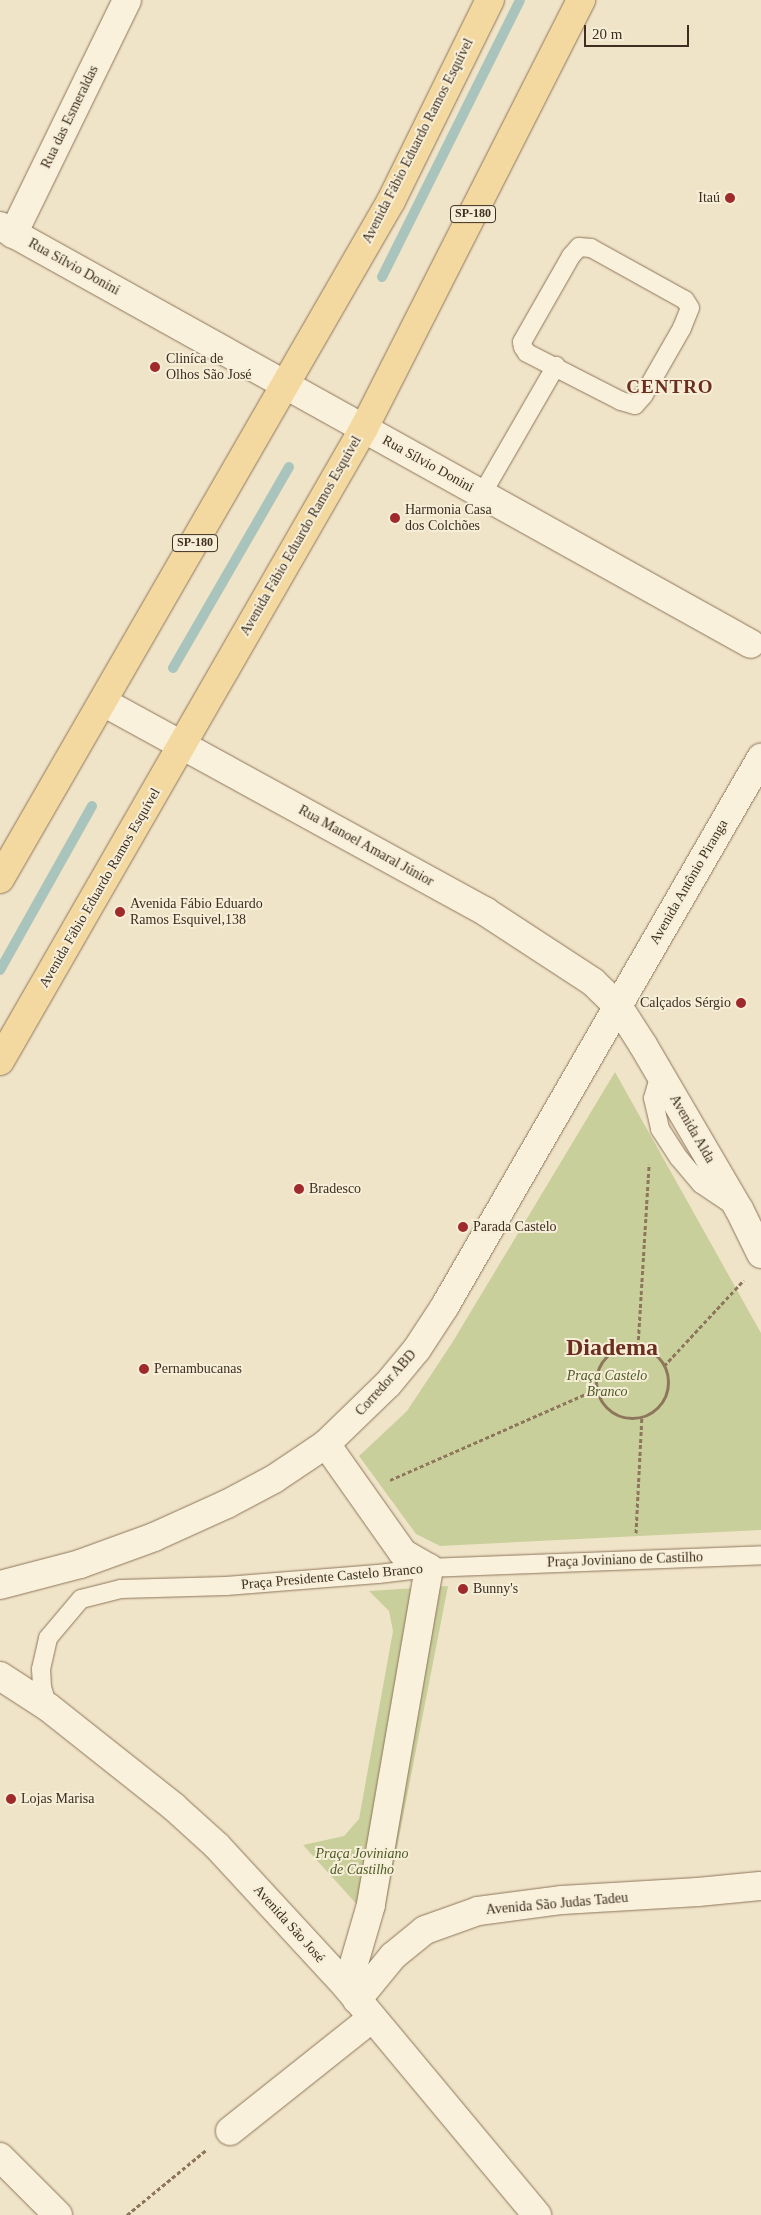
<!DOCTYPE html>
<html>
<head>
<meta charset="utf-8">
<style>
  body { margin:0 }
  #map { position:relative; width:761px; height:2215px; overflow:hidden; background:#f0e4c8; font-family:"Times New Roman",serif }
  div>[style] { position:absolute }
  .green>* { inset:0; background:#c9cf9b }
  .stream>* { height:10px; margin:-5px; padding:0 5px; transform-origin:5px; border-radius:5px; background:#a9c4bc }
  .path>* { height:3px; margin-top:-1.5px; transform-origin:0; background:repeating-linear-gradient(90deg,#8d765c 0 4px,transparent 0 6.5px) }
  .path>.ring { margin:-1.5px; padding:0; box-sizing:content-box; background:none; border:3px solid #8d765c; border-radius:50% }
  .roads { filter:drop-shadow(0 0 1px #8d765c) drop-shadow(0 0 1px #8d765c) }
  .lane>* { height:18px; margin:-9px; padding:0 9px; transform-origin:9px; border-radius:9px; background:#faf1dc }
  .street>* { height:28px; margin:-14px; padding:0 14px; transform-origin:14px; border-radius:14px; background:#faf1dc }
  .secondary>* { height:28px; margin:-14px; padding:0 14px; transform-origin:14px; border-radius:14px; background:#faf1dc }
  .primary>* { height:28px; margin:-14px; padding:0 14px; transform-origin:14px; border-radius:14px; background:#f3d9a0 }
  .dots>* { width:14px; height:14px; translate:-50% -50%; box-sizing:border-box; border:2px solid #f7eed8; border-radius:50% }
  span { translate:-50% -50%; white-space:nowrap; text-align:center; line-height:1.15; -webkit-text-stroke:4px #f7eed8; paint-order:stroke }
  .shield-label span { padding:1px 4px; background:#f7eed8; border:1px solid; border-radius:4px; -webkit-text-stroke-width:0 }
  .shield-label { font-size:12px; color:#3d2e20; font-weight:700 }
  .street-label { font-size:14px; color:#3d2e20 }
  .poi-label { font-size:14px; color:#3d2e20 }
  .right { translate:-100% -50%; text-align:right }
  .left { translate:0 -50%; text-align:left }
  .park-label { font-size:14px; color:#4d5a26; font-style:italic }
  .district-label { font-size:19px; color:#6b2e1e; font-weight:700; letter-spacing:1px }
  .town-label { font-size:24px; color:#6b2e1e; font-weight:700 }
  .scale { position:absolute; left:584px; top:25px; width:105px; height:22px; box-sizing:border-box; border:2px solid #3d2e20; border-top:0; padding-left:6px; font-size:15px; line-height:18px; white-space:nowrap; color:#3d2e20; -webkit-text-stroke:4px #f7eed8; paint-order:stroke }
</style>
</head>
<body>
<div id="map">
  <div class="green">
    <i style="clip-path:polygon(615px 1072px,761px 1333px,761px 1530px,440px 1546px,416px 1534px,359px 1456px,407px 1411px,452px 1343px)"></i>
    <i style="clip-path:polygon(448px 1586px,384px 1914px,361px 1909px,303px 1845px,344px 1836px,359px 1819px,393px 1631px,389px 1611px,369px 1591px)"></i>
  </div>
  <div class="stream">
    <i style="left:382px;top:277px;width:309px;rotate:-63.5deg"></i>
    <i style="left:173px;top:668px;width:232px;rotate:-60deg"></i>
    <i style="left:0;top:970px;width:188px;rotate:-60.7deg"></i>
  </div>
  <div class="path">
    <i style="left:638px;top:1346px;width:182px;rotate:-86.5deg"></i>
    <i class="ring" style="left:596px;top:1346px;width:69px;height:69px"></i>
    <i style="left:664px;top:1366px;width:117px;rotate:-47.1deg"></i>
    <i style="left:390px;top:1480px;width:226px;rotate:-23.7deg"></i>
    <i style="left:636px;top:1533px;width:117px;rotate:-87.1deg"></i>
    <i style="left:127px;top:2215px;width:102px;rotate:-39.4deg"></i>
  </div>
  <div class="roads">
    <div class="lane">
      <i style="left:579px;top:247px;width:12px;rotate:5deg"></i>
      <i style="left:591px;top:248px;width:107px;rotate:29deg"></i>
      <i style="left:685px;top:300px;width:9px;rotate:58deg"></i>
      <i style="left:690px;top:308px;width:22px;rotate:112deg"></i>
      <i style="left:682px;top:328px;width:78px;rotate:119.8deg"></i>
      <i style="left:643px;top:396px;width:12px;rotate:132deg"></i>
      <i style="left:635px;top:405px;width:15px;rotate:-164deg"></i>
      <i style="left:621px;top:401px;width:106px;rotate:-152.9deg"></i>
      <i style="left:527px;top:353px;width:7px;rotate:-124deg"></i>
      <i style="left:523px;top:347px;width:5px;rotate:-101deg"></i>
      <i style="left:522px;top:342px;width:99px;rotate:-60.3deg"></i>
      <i style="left:571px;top:256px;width:12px;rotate:-48deg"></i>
      <i style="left:482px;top:494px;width:148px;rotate:-60deg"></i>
      <i style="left:660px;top:1074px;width:25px;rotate:106deg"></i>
      <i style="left:653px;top:1098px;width:32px;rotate:77deg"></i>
      <i style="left:660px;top:1129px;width:35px;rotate:57deg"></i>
      <i style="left:679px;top:1158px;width:34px;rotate:50deg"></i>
      <i style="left:701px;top:1184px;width:40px;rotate:34deg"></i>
      <i style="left:48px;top:1707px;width:21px;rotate:-107deg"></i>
      <i style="left:42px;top:1687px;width:18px;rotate:-93deg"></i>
      <i style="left:41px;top:1669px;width:32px;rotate:-77deg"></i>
      <i style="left:48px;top:1638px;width:51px;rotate:-49.8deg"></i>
      <i style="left:81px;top:1599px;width:41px;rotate:-14deg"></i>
      <i style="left:121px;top:1589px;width:105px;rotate:-1.6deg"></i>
      <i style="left:226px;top:1586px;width:152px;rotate:-4.5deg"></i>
      <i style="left:378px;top:1574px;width:51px;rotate:-6.7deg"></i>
      <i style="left:429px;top:1568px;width:332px;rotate:-2.2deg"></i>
    </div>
    <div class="street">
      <i style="left:0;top:226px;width:859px;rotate:29.1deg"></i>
      <i style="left:13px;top:234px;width:260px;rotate:-64deg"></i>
      <i style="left:326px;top:1444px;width:133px;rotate:54.8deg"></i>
      <i style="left:403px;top:1553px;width:30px;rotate:30deg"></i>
      <i style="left:429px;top:1568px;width:342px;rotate:99.8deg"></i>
      <i style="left:371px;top:1905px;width:85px;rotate:106.3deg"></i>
      <i style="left:0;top:1585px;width:83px;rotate:-14.7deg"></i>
      <i style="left:80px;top:1564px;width:79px;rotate:-20deg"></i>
      <i style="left:154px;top:1537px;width:80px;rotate:-24.3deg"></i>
      <i style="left:227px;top:1504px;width:53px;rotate:-28deg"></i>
      <i style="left:274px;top:1479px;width:63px;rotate:-33.9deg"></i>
      <i style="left:326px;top:1444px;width:86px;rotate:-44.1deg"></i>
      <i style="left:388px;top:1384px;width:45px;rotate:-50.4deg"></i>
      <i style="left:417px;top:1349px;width:51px;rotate:-56.9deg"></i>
      <i style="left:445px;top:1306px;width:633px;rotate:-60.03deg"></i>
      <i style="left:357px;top:2000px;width:57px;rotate:-50.7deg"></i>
      <i style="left:393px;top:1956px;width:41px;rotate:-39.1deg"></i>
      <i style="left:425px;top:1930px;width:56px;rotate:-19.7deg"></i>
      <i style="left:478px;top:1911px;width:85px;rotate:-7.5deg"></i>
      <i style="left:562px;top:1900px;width:136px;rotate:-3.4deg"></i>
      <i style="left:698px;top:1892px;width:62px;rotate:-5.5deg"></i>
      <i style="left:230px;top:2131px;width:180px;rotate:-38.5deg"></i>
      <i style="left:0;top:2157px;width:82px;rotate:45deg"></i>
    </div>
    <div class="secondary">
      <i style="left:103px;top:702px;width:437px;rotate:28.7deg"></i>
      <i style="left:486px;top:912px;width:128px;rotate:33.2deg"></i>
      <i style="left:593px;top:982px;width:35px;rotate:44deg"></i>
      <i style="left:618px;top:1006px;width:46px;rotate:57.3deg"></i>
      <i style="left:643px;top:1045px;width:190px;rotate:59.7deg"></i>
      <i style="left:739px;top:1209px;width:50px;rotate:63.9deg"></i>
      <i style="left:0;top:1676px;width:57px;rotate:32.9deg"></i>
      <i style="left:48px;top:1707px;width:161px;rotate:38.4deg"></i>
      <i style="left:174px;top:1807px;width:58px;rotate:42.2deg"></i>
      <i style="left:217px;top:1846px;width:192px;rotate:47.3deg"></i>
      <i style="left:347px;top:1987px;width:297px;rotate:50.2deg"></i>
    </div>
    <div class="primary">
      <i style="left:0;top:879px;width:783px;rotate:-60.03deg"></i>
      <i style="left:391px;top:201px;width:224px;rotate:-63.8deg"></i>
      <i style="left:0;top:1061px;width:730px;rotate:-60.1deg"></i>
      <i style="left:364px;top:428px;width:480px;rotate:-63.1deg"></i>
    </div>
  </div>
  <div class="dots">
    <i style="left:730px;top:198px;background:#9e2a2b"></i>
    <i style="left:155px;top:367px;background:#9e2a2b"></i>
    <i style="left:395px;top:518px;background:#9e2a2b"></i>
    <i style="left:120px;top:912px;background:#9e2a2b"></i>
    <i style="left:741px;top:1003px;background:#9e2a2b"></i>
    <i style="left:299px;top:1189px;background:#9e2a2b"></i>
    <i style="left:463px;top:1227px;background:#9e2a2b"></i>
    <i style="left:144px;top:1369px;background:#9e2a2b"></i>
    <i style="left:463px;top:1589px;background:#9e2a2b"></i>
    <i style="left:11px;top:1799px;background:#9e2a2b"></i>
  </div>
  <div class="shield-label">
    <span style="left:473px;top:214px">SP-180</span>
    <span style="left:195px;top:543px">SP-180</span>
  </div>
  <div class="street-label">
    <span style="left:70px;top:117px;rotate:-64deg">Rua das Esmeraldas</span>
    <span style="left:418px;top:141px;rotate:-63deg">Avenida Fábio Eduardo Ramos Esquível</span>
    <span style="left:74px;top:267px;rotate:29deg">Rua Sílvio Donini</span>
    <span style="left:428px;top:464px;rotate:29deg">Rua Sílvio Donini</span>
    <span style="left:301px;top:536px;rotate:-60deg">Avenida Fábio Eduardo Ramos Esquível</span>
    <span style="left:366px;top:846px;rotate:29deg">Rua Manoel Amaral Júnior</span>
    <span style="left:689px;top:882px;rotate:-60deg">Avenida Antônio Piranga</span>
    <span style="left:100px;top:888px;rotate:-60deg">Avenida Fábio Eduardo Ramos Esquível</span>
    <span style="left:692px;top:1129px;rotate:60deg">Avenida Alda</span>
    <span style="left:386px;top:1383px;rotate:-48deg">Corredor ABD</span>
    <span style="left:625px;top:1560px;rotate:-2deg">Praça Joviniano de Castilho</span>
    <span style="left:332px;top:1577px;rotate:-5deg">Praça Presidente Castelo Branco</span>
    <span style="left:557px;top:1904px;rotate:-5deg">Avenida São Judas Tadeu</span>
    <span style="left:289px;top:1924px;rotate:48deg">Avenida São José</span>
  </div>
  <div class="poi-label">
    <span class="right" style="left:720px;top:198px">Itaú</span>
    <span class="left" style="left:166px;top:367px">Cliníca de<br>Olhos São José</span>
    <span class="left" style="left:405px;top:518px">Harmonia Casa<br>dos Colchões</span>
    <span class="left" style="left:130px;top:912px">Avenida Fábio Eduardo<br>Ramos Esquivel,138</span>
    <span class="right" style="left:731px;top:1003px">Calçados Sérgio</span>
    <span class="left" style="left:309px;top:1189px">Bradesco</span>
    <span class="left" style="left:473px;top:1227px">Parada Castelo</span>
    <span class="left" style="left:154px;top:1369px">Pernambucanas</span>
    <span class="left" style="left:473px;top:1589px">Bunny's</span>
    <span class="left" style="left:21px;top:1799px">Lojas Marisa</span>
  </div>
  <div class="park-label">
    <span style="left:607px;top:1384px">Praça Castelo<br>Branco</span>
    <span style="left:362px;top:1862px">Praça Joviniano<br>de Castilho</span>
  </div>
  <div class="district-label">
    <span style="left:670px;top:387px">CENTRO</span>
  </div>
  <div class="town-label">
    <span style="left:612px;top:1348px">Diadema</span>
  </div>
  <div class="scale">20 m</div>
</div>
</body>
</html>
